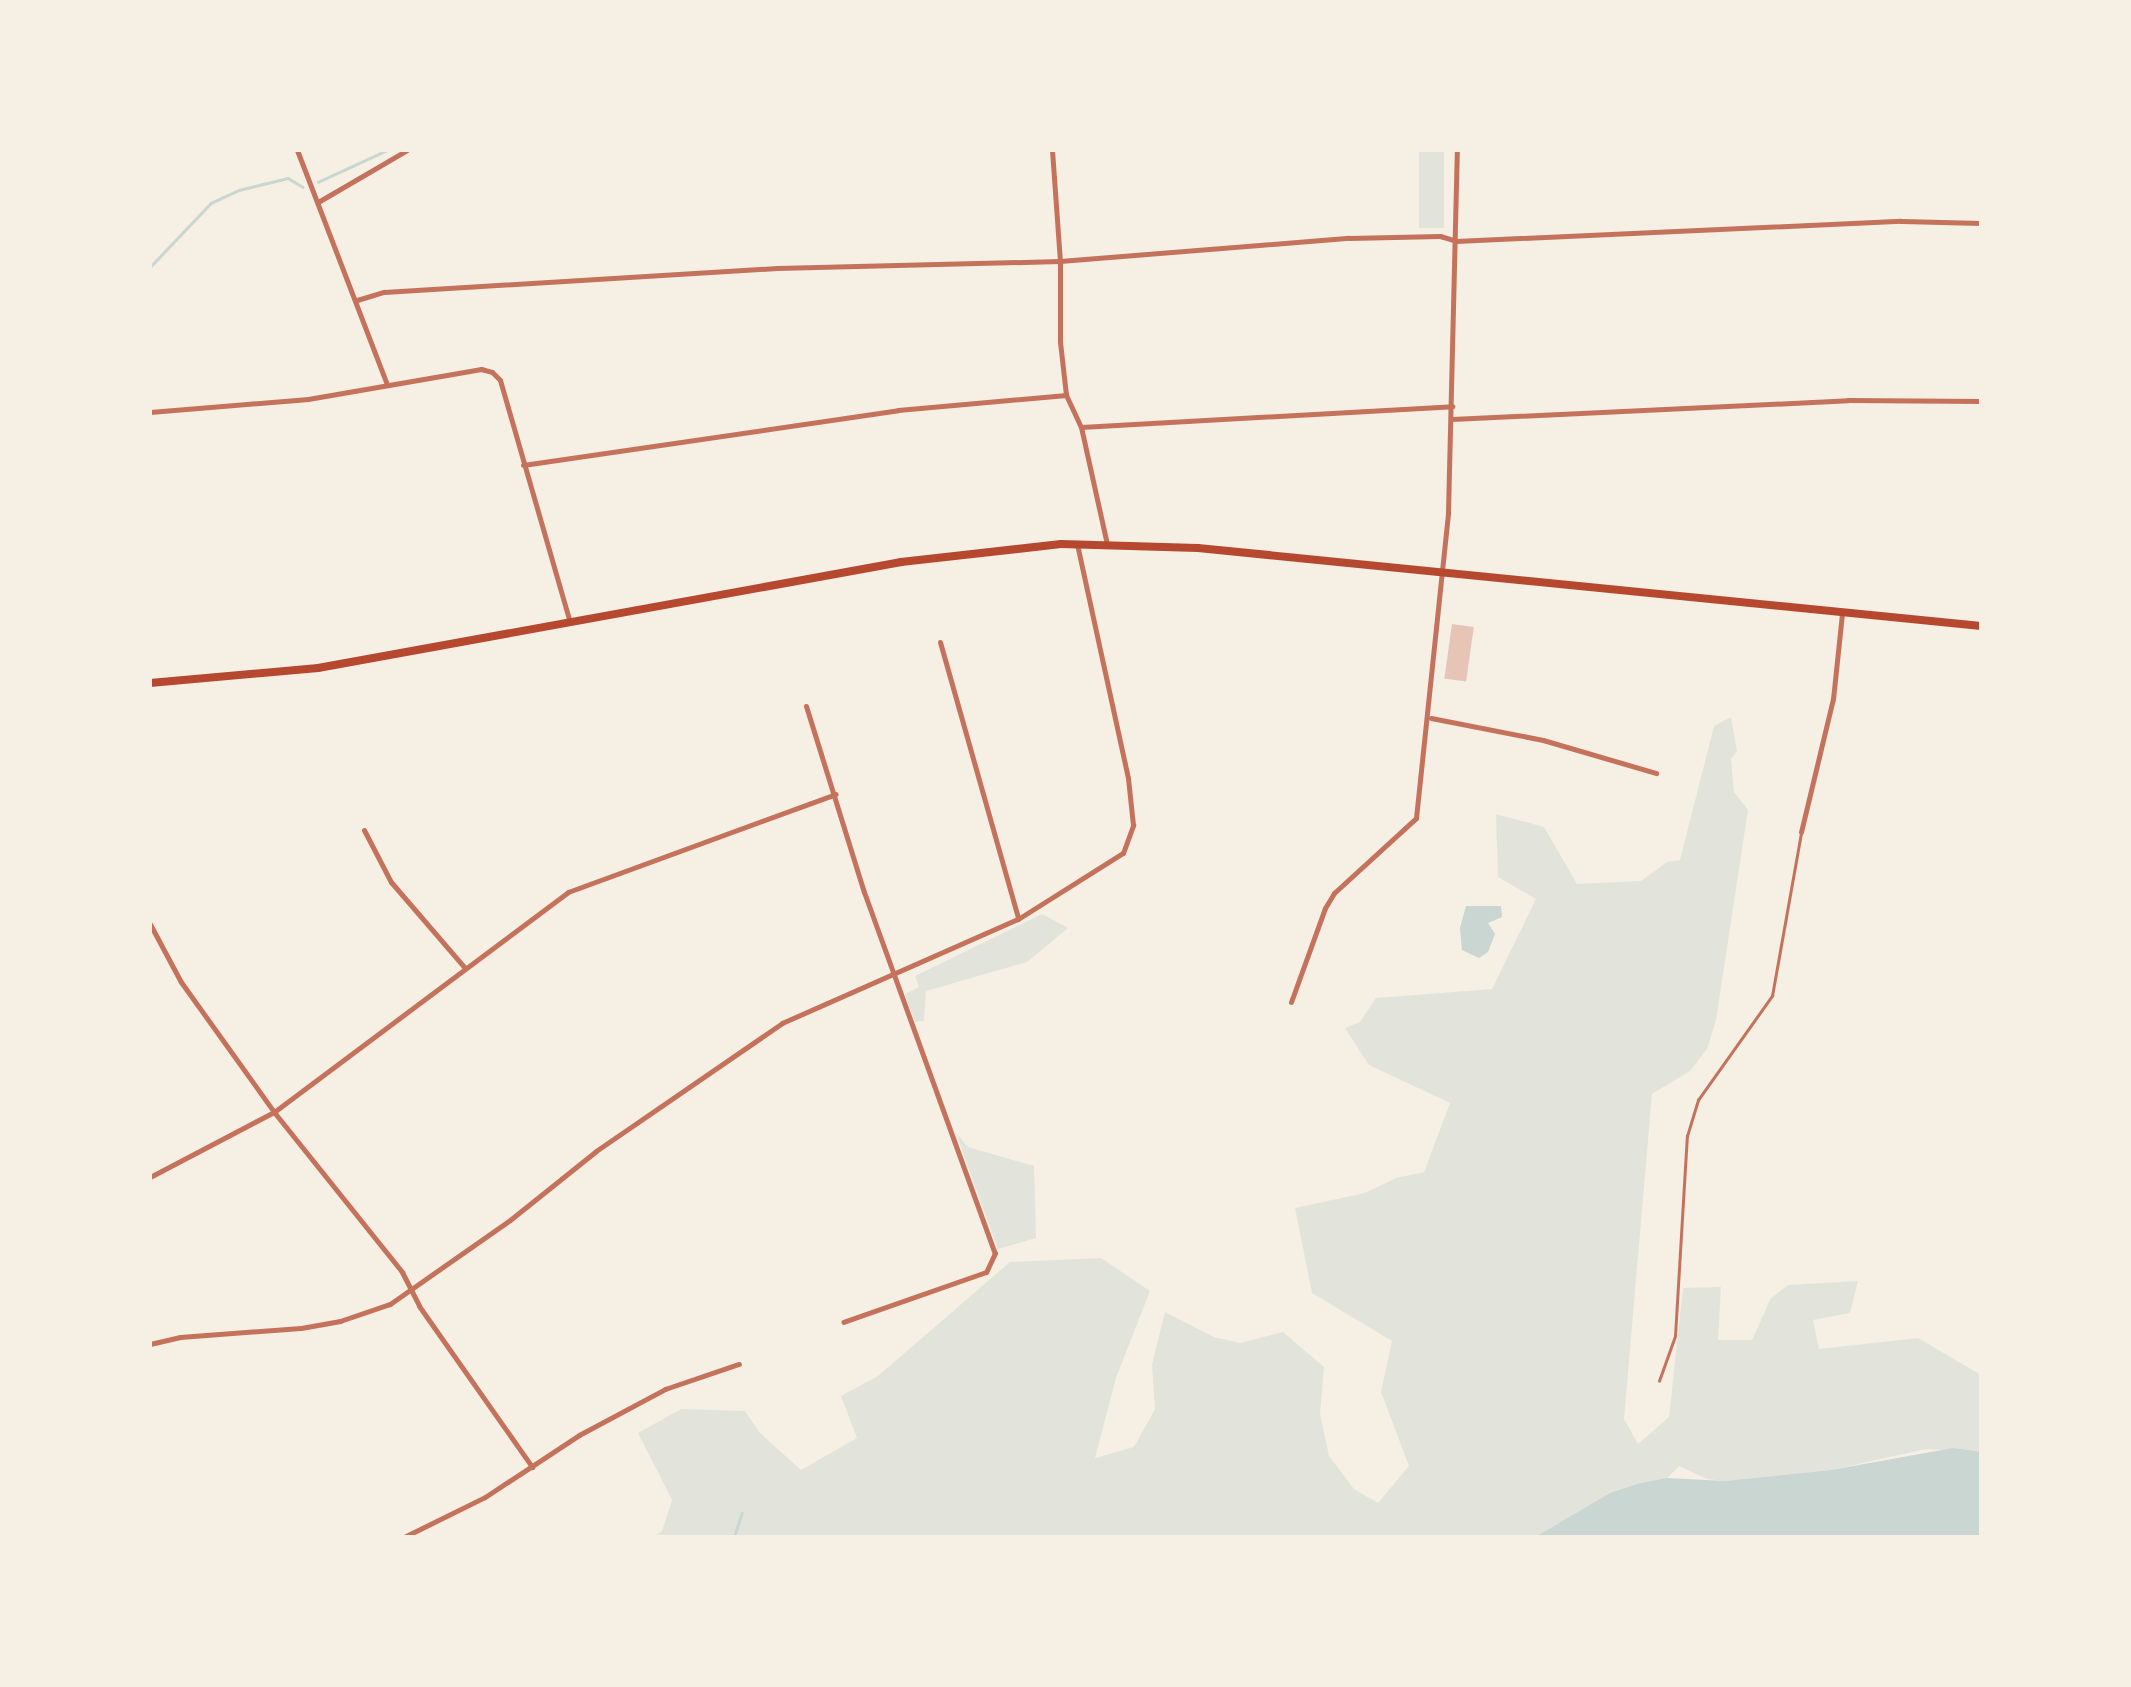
<!DOCTYPE html>
<html>
<head>
<meta charset="utf-8">
<style>
  body { margin:0 }
  #map { position:relative; width:2131px; height:1687px; overflow:hidden; background:#f6efe4; font-family:Roboto,sans-serif }
  div>[style] { position:absolute }
  .green>* { inset:0; background:#e2e4dc; transform-origin:0 0 }
  .water>* { inset:0; background:#c9d6d2 }
  .stream>* { height:2.5px; margin:-1.25px; padding:0 1.25px; transform-origin:1.25px; border-radius:1.25px; background:#c9d6d2 }
  .building>* { inset:0; background:#e6c5b7; transform-origin:0 0 }
  .service>* { height:2.5px; margin:-1.25px; padding:0 1.25px; transform-origin:1.25px; border-radius:1.25px; background:#c5725c }
  .minor>* { height:5px; margin:-2.5px; padding:0 2.5px; transform-origin:2.5px; border-radius:2.5px; background:#c5725c }
  .primary>* { height:8px; margin:-4px; padding:0 4px; transform-origin:4px; border-radius:4px; background:#b5482f }
  span { translate:-50% -50%; white-space:nowrap; text-align:center; line-height:1.15; -webkit-text-stroke:8px #f6efe4; paint-order:stroke }
  .frame { position:absolute; inset:0; border:152px solid #f6efe4; pointer-events:none }
</style>
</head>
<body>
<div id="map">
  <div class="green">
    <i style="left:1419px;top:151px;width:25px;height:77px"></i>
    <i style="clip-path:polygon(1731px 717px,1737px 751px,1731px 759px,1734px 792px,1748px 810px,1716px 1020px,1707px 1049px,1690px 1071px,1652px 1094px,1624px 1419px,1638px 1444px,1669px 1417px,1683px 1288px,1721px 1287px,1718px 1340px,1752px 1340px,1771px 1298px,1788px 1285px,1858px 1281px,1850px 1313px,1813px 1320px,1819px 1349px,1918px 1338px,1981px 1375px,1981px 1452px,1926px 1449px,1831px 1470px,1725px 1481px,1707px 1479px,1679px 1466px,1667px 1478px,1610px 1493px,1535px 1537px,652px 1537px,662px 1531px,672px 1500px,638px 1433px,681px 1409px,745px 1411px,760px 1433px,801px 1470px,857px 1438px,841px 1396px,878px 1376px,1010px 1262px,1101px 1258px,1150px 1291px,1116px 1378px,1095px 1458px,1134px 1447px,1155px 1409px,1152px 1364px,1165px 1312px,1214px 1337px,1240px 1343px,1283px 1332px,1324px 1367px,1320px 1414px,1329px 1456px,1354px 1489px,1378px 1503px,1409px 1466px,1381px 1392px,1392px 1341px,1312px 1293px,1295px 1208px,1365px 1193px,1396px 1178px,1424px 1172px,1450px 1103px,1369px 1065px,1345px 1028px,1360px 1022px,1376px 998px,1492px 989px,1536px 899px,1498px 877px,1496px 814px,1544px 827px,1577px 884px,1641px 881px,1667px 862px,1680px 860px,1714px 726px)"></i>
    <i style="clip-path:polygon(1042px 914px,1068px 928px,1027px 962px,926px 991px,924px 1021px,915px 1022px,905px 994px,919px 987px,915px 976px)"></i>
    <i style="clip-path:polygon(956px 1133px,968px 1147px,1034px 1166px,1036px 1238px,998px 1249px)"></i>
  </div>
  <div class="water">
    <i style="clip-path:polygon(1466px 906px,1501px 906px,1502px 917px,1488px 923px,1495px 934px,1488px 952px,1479px 958px,1462px 950px,1460px 928px)"></i>
    <i style="clip-path:polygon(1953px 1448px,1981px 1452px,1981px 1537px,1535px 1537px,1610px 1493px,1637px 1484px,1667px 1478px,1725px 1481px,1831px 1470px)"></i>
  </div>
  <div class="stream">
    <i style="left:318px;top:182px;width:76px;rotate:-24.9deg"></i>
    <i style="left:150px;top:267px;width:88px;rotate:-46.4deg"></i>
    <i style="left:211px;top:203px;width:31px;rotate:-25deg"></i>
    <i style="left:239px;top:190px;width:50px;rotate:-13.8deg"></i>
    <i style="left:288px;top:178px;width:17px;rotate:31deg"></i>
    <i style="left:734px;top:1537px;width:25px;rotate:-72deg"></i>
  </div>
  <div class="building">
    <i style="left:1452px;top:624px;width:22px;height:55px;rotate:8deg"></i>
  </div>
  <div class="service">
    <i style="left:1659px;top:1381px;width:48px;rotate:-70.4deg"></i>
    <i style="left:1675px;top:1336px;width:200px;rotate:-86.6deg"></i>
    <i style="left:1687px;top:1136px;width:38px;rotate:-73deg"></i>
    <i style="left:1698px;top:1100px;width:128px;rotate:-54.6deg"></i>
    <i style="left:1772px;top:996px;width:165px;rotate:-79.9deg"></i>
  </div>
  <div class="minor">
    <i style="left:297px;top:150px;width:251px;rotate:69deg"></i>
    <i style="left:1052px;top:150px;width:111px;rotate:85.9deg"></i>
    <i style="left:1060px;top:261px;width:81px;rotate:90deg"></i>
    <i style="left:1060px;top:342px;width:53px;rotate:83.5deg"></i>
    <i style="left:1066px;top:395px;width:35px;rotate:65deg"></i>
    <i style="left:1081px;top:427px;width:120px;rotate:77.5deg"></i>
    <i style="left:318px;top:202px;width:103px;rotate:-30.3deg"></i>
    <i style="left:357px;top:300px;width:28px;rotate:-17deg"></i>
    <i style="left:384px;top:292px;width:394px;rotate:-3.5deg"></i>
    <i style="left:777px;top:268px;width:283px;rotate:-1.4deg"></i>
    <i style="left:1060px;top:261px;width:290px;rotate:-4.6deg"></i>
    <i style="left:1349px;top:238px;width:91px;rotate:-1.3deg"></i>
    <i style="left:1440px;top:236px;width:17px;rotate:17deg"></i>
    <i style="left:1456px;top:241px;width:445px;rotate:-2.6deg"></i>
    <i style="left:1901px;top:221px;width:80px;rotate:1.4deg"></i>
    <i style="left:150px;top:412px;width:159px;rotate:-4.7deg"></i>
    <i style="left:308px;top:399px;width:176px;rotate:-9.8deg"></i>
    <i style="left:481px;top:369px;width:11px;rotate:15deg"></i>
    <i style="left:492px;top:372px;width:11px;rotate:45deg"></i>
    <i style="left:500px;top:380px;width:252px;rotate:73.9deg"></i>
    <i style="left:1452px;top:419px;width:396px;rotate:-2.7deg"></i>
    <i style="left:1848px;top:400px;width:133px;rotate:0.4deg"></i>
    <i style="left:1081px;top:427px;width:372px;rotate:-3.2deg"></i>
    <i style="left:523px;top:465px;width:379px;rotate:-8.3deg"></i>
    <i style="left:898px;top:410px;width:169px;rotate:-5.1deg"></i>
    <i style="left:940px;top:642px;width:287px;rotate:74.2deg"></i>
    <i style="left:806px;top:706px;width:195px;rotate:72.7deg"></i>
    <i style="left:864px;top:892px;width:384px;rotate:70.1deg"></i>
    <i style="left:995px;top:1253px;width:21px;rotate:115deg"></i>
    <i style="left:986px;top:1272px;width:151px;rotate:160.7deg"></i>
    <i style="left:1431px;top:718px;width:114px;rotate:11.1deg"></i>
    <i style="left:1543px;top:740px;width:118px;rotate:16.3deg"></i>
    <i style="left:364px;top:830px;width:59px;rotate:62.6deg"></i>
    <i style="left:391px;top:882px;width:113px;rotate:49.3deg"></i>
    <i style="left:1801px;top:832px;width:137px;rotate:-76.5deg"></i>
    <i style="left:1833px;top:699px;width:85px;rotate:-84deg"></i>
    <i style="left:150px;top:924px;width:66px;rotate:61.9deg"></i>
    <i style="left:181px;top:982px;width:160px;rotate:54.4deg"></i>
    <i style="left:274px;top:1112px;width:205px;rotate:51.3deg"></i>
    <i style="left:402px;top:1272px;width:38px;rotate:63deg"></i>
    <i style="left:419px;top:1306px;width:197px;rotate:54.9deg"></i>
    <i style="left:1291px;top:1002px;width:100px;rotate:-70.1deg"></i>
    <i style="left:1325px;top:908px;width:17px;rotate:-59deg"></i>
    <i style="left:1334px;top:893px;width:111px;rotate:-42.4deg"></i>
    <i style="left:1416px;top:818px;width:308px;rotate:-84deg"></i>
    <i style="left:1448px;top:512px;width:362px;rotate:-88.6deg"></i>
    <i style="left:150px;top:1177px;width:140px;rotate:-27.7deg"></i>
    <i style="left:274px;top:1112px;width:367px;rotate:-36.8deg"></i>
    <i style="left:568px;top:892px;width:285px;rotate:-20.1deg"></i>
    <i style="left:150px;top:1344px;width:31px;rotate:-13deg"></i>
    <i style="left:180px;top:1337px;width:121px;rotate:-4.3deg"></i>
    <i style="left:301px;top:1328px;width:40px;rotate:-10deg"></i>
    <i style="left:340px;top:1321px;width:53px;rotate:-18.8deg"></i>
    <i style="left:390px;top:1304px;width:146px;rotate:-35deg"></i>
    <i style="left:510px;top:1220px;width:110px;rotate:-38.7deg"></i>
    <i style="left:596px;top:1151px;width:226px;rotate:-34.5deg"></i>
    <i style="left:782px;top:1023px;width:258px;rotate:-23.8deg"></i>
    <i style="left:1018px;top:919px;width:124px;rotate:-32.2deg"></i>
    <i style="left:1123px;top:853px;width:30px;rotate:-70deg"></i>
    <i style="left:1133px;top:825px;width:47px;rotate:-96.1deg"></i>
    <i style="left:1128px;top:778px;width:239px;rotate:-102.3deg"></i>
    <i style="left:404px;top:1537px;width:90px;rotate:-26.3deg"></i>
    <i style="left:485px;top:1497px;width:113px;rotate:-33.4deg"></i>
    <i style="left:579px;top:1435px;width:98px;rotate:-28.1deg"></i>
    <i style="left:665px;top:1389px;width:78px;rotate:-18.7deg"></i>
  </div>
  <div class="primary">
    <i style="left:150px;top:683px;width:169px;rotate:-5.1deg"></i>
    <i style="left:318px;top:668px;width:593px;rotate:-10.3deg"></i>
    <i style="left:901px;top:562px;width:161px;rotate:-6.4deg"></i>
    <i style="left:1061px;top:544px;width:137px;rotate:1.7deg"></i>
    <i style="left:1198px;top:548px;width:787px;rotate:5.69deg"></i>
  </div>
  <div class="frame"></div>
</div>
</body>
</html>
